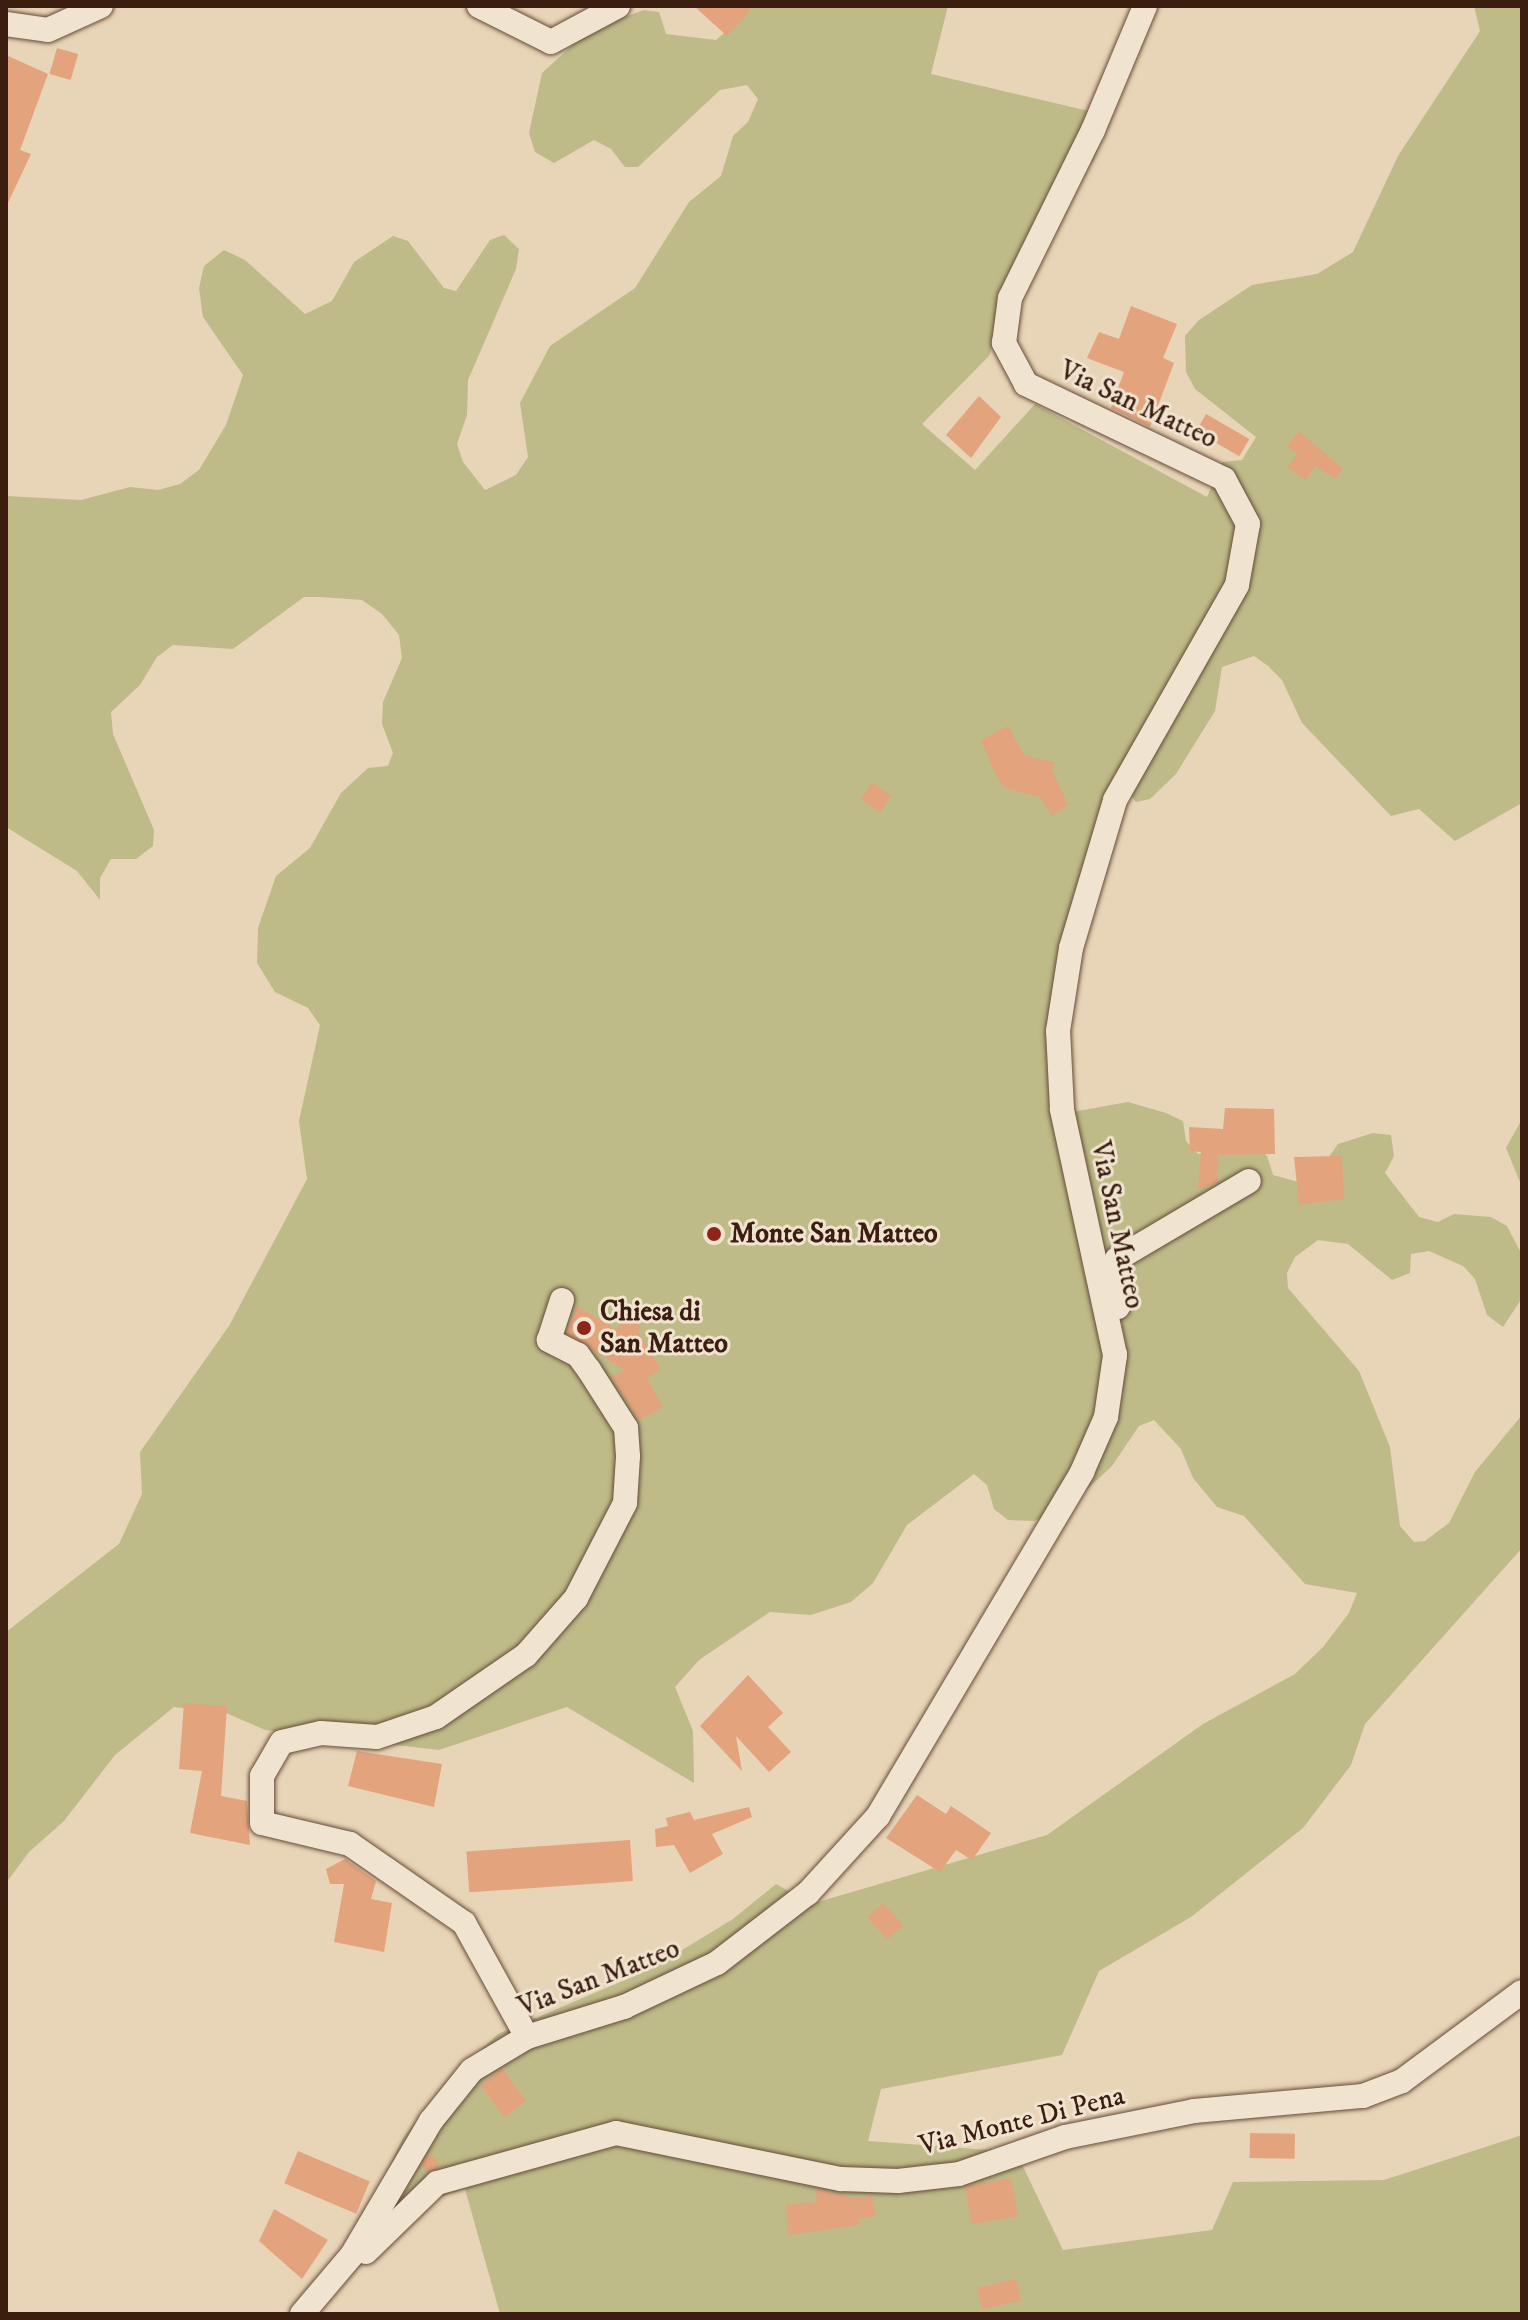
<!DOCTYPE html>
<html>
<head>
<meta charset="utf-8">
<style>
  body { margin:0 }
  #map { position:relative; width:1528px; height:2320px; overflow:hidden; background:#e8d4b6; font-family:"IM FELL DW Pica",serif }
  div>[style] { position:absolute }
  .green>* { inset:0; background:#bebb88 }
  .building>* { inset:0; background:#e3a37d; transform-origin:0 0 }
  .round { border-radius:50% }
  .roads { filter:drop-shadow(0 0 2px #664c3a) drop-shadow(0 0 2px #664c3a) }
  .street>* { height:24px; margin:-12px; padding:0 12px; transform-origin:12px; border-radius:12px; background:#f0e3d0 }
  .dots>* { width:22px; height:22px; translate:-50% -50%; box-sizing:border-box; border:4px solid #f0e3d0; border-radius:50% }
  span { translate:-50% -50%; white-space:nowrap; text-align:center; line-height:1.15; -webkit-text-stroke:6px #f0e3d0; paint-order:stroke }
  .street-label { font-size:28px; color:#3b1e10 }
  .poi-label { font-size:28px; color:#3b1e10; font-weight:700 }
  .left { translate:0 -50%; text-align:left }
  .frame { position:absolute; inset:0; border:8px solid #3b1e10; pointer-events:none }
</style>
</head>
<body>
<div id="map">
  <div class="green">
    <i style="clip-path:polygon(755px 6px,948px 6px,931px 74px,1110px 116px,1093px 162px,1070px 154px,1019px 268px,989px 356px,922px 424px,975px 470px,1035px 404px,1207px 497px,1222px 462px,1242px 460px,1256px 437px,1195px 389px,1186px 372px,1185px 336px,1199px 320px,1252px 285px,1317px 274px,1353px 252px,1398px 156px,1480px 31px,1474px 6px,1522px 6px,1522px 803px,1455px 841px,1419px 809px,1391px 816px,1302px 723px,1282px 680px,1268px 666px,1254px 656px,1222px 667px,1215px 711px,1176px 774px,1150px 799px,1136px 802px,1124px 786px,1067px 996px,1072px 1112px,1128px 1102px,1166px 1113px,1183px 1121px,1186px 1141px,1198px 1154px,1254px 1143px,1267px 1156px,1273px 1175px,1309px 1185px,1338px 1144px,1373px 1133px,1391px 1135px,1394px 1156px,1385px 1173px,1419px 1217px,1438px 1222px,1454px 1214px,1491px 1217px,1507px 1226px,1522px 1255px,1522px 1298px,1503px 1327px,1487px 1315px,1475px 1279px,1463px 1266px,1429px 1251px,1411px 1254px,1410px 1273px,1392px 1280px,1348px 1244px,1318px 1240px,1295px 1257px,1287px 1273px,1288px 1288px,1359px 1371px,1390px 1447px,1400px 1526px,1414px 1542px,1425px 1541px,1449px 1523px,1475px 1472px,1522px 1415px,1522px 1548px,1365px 1724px,1351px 1765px,1303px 1828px,1191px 1917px,1099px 1971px,1062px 2055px,881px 2089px,868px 2141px,1016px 2152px,1063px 2250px,1212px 2230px,1233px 2182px,1384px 2180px,1522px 2135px,1522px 2314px,500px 2314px,465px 2189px,363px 2222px,403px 2138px,446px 2083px,498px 2034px,651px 1969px,733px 1919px,776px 1884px,811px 1904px,1047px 1835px,1203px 1724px,1295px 1674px,1323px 1647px,1349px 1613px,1357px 1593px,1305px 1584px,1244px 1516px,1217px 1507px,1193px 1478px,1181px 1449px,1154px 1420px,1139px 1426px,1112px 1466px,1067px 1508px,1034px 1521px,1008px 1520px,994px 1509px,987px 1485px,974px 1474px,907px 1525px,873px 1583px,851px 1602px,811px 1615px,770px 1612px,699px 1660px,675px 1687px,693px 1731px,694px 1783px,567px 1707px,439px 1750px,265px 1730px,226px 1713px,174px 1707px,115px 1755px,64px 1821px,29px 1852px,6px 1883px,6px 1632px,119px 1544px,142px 1494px,140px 1452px,229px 1326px,307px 1179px,299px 1121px,320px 1025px,308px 1008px,275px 992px,257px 963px,258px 928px,276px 876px,310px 848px,341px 793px,368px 768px,388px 766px,393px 753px,382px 724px,383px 702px,402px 658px,399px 635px,382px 614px,362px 600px,321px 597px,304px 597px,233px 649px,173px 645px,157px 657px,140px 685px,111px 712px,113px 734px,154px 830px,153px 846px,136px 859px,111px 859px,100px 878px,100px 900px,77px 871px,6px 827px,6px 496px,81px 500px,130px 487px,158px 490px,180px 484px,199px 470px,226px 425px,243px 375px,203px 317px,199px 288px,204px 266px,224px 250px,245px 260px,305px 314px,332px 301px,354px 262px,393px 236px,408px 241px,444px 288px,456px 291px,490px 240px,504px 235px,519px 249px,516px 269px,468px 380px,467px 415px,457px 444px,463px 462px,485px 490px,516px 475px,528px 457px,520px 403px,550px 346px,635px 288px,689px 202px,721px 176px,733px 136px,748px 122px,758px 99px,747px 85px,720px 90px,638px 167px,625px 167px,611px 149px,594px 140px,554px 163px,535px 152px,529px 133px,542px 73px,590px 29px,644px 10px,659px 12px,666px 34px,716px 40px)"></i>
    <i style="clip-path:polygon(1522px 1119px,1522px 1187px,1506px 1148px)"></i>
  </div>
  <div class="building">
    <i style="clip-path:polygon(694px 6px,754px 6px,727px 36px)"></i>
    <i style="left:57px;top:48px;width:22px;height:27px;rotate:16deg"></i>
    <i style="clip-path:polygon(6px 55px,48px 74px,20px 150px,31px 154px,6px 207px)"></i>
    <i style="clip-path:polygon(1131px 306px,1177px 324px,1163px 358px,1174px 363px,1150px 427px,1111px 408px,1124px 372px,1087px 358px,1099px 332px,1119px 339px)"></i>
    <i style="clip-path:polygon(979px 396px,1001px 417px,971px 458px,946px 435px)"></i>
    <i style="left:1206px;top:414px;width:50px;height:20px;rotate:30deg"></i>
    <i style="clip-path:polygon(1299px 431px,1343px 469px,1335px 479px,1316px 466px,1305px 480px,1287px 467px,1298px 454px,1287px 447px)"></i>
    <i style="clip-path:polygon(1008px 726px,1025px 756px,1054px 762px,1052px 770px,1068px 805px,1052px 816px,1040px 797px,1004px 788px,994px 771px,981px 740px)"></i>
    <i style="left:872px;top:783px;width:23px;height:20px;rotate:34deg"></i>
    <i style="clip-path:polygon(1225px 1108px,1274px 1109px,1275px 1154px,1218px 1155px,1217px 1183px,1198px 1189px,1201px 1152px,1190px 1151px,1189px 1127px,1223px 1129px)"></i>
    <i style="clip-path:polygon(1342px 1156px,1344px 1199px,1299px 1205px,1294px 1157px)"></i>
    <i style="clip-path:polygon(577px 1306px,617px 1330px,625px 1316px,641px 1326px,638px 1331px,661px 1370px,647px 1378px,663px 1407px,639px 1420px,611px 1377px,624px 1370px,567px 1333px)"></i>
    <i style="clip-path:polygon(748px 1675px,783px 1713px,768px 1727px,791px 1752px,769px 1772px,736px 1736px,742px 1771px,700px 1726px)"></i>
    <i style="clip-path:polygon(184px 1703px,227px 1706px,221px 1796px,247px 1801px,250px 1845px,190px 1833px,202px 1771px,179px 1769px)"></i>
    <i style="clip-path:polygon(357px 1751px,442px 1764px,434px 1807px,348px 1786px)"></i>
    <i style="clip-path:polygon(917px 1795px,946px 1814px,951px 1806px,991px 1833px,972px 1860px,956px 1850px,940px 1872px,886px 1838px)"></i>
    <i style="clip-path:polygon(749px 1807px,752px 1817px,712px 1834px,723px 1854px,690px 1873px,674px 1845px,656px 1847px,655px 1829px,668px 1826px,666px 1818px,690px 1812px,694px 1820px)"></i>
    <i style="left:630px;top:1840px;width:41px;height:164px;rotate:86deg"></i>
    <i style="clip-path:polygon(345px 1859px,376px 1881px,371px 1899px,392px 1903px,384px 1952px,334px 1942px,344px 1884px,330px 1884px,326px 1869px)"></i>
    <i style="left:883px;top:1903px;width:30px;height:21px;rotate:48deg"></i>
    <i style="left:502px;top:2069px;width:40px;height:27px;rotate:53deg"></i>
    <i style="left:1250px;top:2133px;width:45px;height:25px;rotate:1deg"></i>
    <i style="left:298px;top:2151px;width:78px;height:35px;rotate:23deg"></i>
    <i class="round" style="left:422px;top:2156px;width:16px;height:16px"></i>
    <i style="left:1011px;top:2178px;width:39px;height:47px;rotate:80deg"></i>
    <i style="clip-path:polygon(815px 2189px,855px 2198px,872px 2196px,876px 2216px,859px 2219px,859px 2225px,788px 2235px,786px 2205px,817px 2202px)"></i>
    <i style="clip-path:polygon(274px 2209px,328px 2240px,302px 2279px,259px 2241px)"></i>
    <i style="left:1016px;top:2279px;width:22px;height:40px;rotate:77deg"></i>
  </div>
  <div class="roads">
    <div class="street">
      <i style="left:479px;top:6px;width:80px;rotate:26.6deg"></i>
      <i style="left:551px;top:42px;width:76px;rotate:-28.2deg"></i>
      <i style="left:6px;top:24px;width:42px;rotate:8.1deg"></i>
      <i style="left:48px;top:30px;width:58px;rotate:-24.4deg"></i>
      <i style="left:1118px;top:1307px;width:48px;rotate:-91.2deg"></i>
      <i style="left:1117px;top:1259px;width:153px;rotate:-30.6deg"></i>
      <i style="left:527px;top:2037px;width:130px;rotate:-118.9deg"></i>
      <i style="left:464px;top:1923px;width:139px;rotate:-145.3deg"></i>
      <i style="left:350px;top:1844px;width:90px;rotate:-166.6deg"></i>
      <i style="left:262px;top:1823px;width:47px;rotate:-90deg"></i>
      <i style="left:262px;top:1776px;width:39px;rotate:-60deg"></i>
      <i style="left:282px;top:1742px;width:40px;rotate:-13deg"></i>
      <i style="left:321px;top:1733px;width:56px;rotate:4.1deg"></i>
      <i style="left:377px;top:1737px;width:62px;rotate:-18.7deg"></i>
      <i style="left:436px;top:1717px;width:109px;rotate:-34.6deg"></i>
      <i style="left:526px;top:1655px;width:76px;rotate:-48.7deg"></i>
      <i style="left:576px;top:1598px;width:107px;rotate:-62.7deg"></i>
      <i style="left:625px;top:1503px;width:47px;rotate:-86.3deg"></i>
      <i style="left:628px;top:1456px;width:28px;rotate:-94deg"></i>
      <i style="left:626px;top:1428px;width:69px;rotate:-122.5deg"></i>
      <i style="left:589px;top:1370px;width:19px;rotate:-126deg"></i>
      <i style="left:578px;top:1355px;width:33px;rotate:-153deg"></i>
      <i style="left:549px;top:1340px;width:42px;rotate:-72deg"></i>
      <i style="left:366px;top:2252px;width:99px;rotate:-44.2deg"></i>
      <i style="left:437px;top:2183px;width:186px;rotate:-15.6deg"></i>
      <i style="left:616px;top:2133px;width:230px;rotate:11.6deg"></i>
      <i style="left:841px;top:2179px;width:57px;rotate:2deg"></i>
      <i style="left:898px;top:2181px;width:61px;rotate:-6.5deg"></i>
      <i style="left:959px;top:2174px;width:112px;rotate:-19.2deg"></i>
      <i style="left:1065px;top:2137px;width:132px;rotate:-11.4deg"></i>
      <i style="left:1194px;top:2111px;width:170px;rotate:-5.1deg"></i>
      <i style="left:1363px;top:2096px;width:42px;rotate:-21deg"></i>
      <i style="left:1402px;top:2081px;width:149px;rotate:-36.6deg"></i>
      <i style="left:302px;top:2314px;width:77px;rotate:-49.7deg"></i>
      <i style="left:352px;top:2255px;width:156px;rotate:-59.5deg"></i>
      <i style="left:431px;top:2121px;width:65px;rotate:-51.2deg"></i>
      <i style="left:472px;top:2070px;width:64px;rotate:-31deg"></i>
      <i style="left:527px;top:2037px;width:102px;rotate:-17.2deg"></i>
      <i style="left:624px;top:2007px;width:103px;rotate:-25.3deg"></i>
      <i style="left:717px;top:1963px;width:115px;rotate:-37.6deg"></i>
      <i style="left:808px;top:1893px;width:104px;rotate:-47.7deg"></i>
      <i style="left:878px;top:1816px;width:400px;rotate:-59.3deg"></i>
      <i style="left:1082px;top:1472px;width:60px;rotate:-66.4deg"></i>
      <i style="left:1106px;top:1417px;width:63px;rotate:-81.7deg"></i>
      <i style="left:1115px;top:1355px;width:252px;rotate:-102.2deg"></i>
      <i style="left:1062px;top:1109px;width:78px;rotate:-92.9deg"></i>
      <i style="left:1058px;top:1031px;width:84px;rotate:-81.1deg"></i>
      <i style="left:1071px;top:948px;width:154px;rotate:-73.4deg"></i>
      <i style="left:1115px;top:800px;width:247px;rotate:-60.4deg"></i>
      <i style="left:1237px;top:585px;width:62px;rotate:-79.8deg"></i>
      <i style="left:1248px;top:524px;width:51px;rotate:-118.1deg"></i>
      <i style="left:1224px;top:479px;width:220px;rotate:-154.4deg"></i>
      <i style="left:1026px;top:384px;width:47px;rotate:-118.2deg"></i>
      <i style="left:1004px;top:343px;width:45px;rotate:-82.4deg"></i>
      <i style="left:1010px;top:298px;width:187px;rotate:-63.7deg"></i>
      <i style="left:1093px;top:130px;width:134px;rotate:-67.2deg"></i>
    </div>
  </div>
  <div class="dots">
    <i style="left:714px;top:1234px;background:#8f2418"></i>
    <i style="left:584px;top:1328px;background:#8f2418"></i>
  </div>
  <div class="street-label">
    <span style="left:1138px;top:405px;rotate:25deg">Via San Matteo</span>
    <span style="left:1117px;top:1225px;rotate:78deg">Via San Matteo</span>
    <span style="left:599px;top:1978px;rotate:-21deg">Via San Matteo</span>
    <span style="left:1022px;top:2121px;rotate:-14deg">Via Monte Di Pena</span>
  </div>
  <div class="poi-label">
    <span class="left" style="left:730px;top:1234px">Monte San Matteo</span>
    <span class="left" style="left:600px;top:1328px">Chiesa di<br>San Matteo</span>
  </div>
  <div class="frame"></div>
</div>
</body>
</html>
